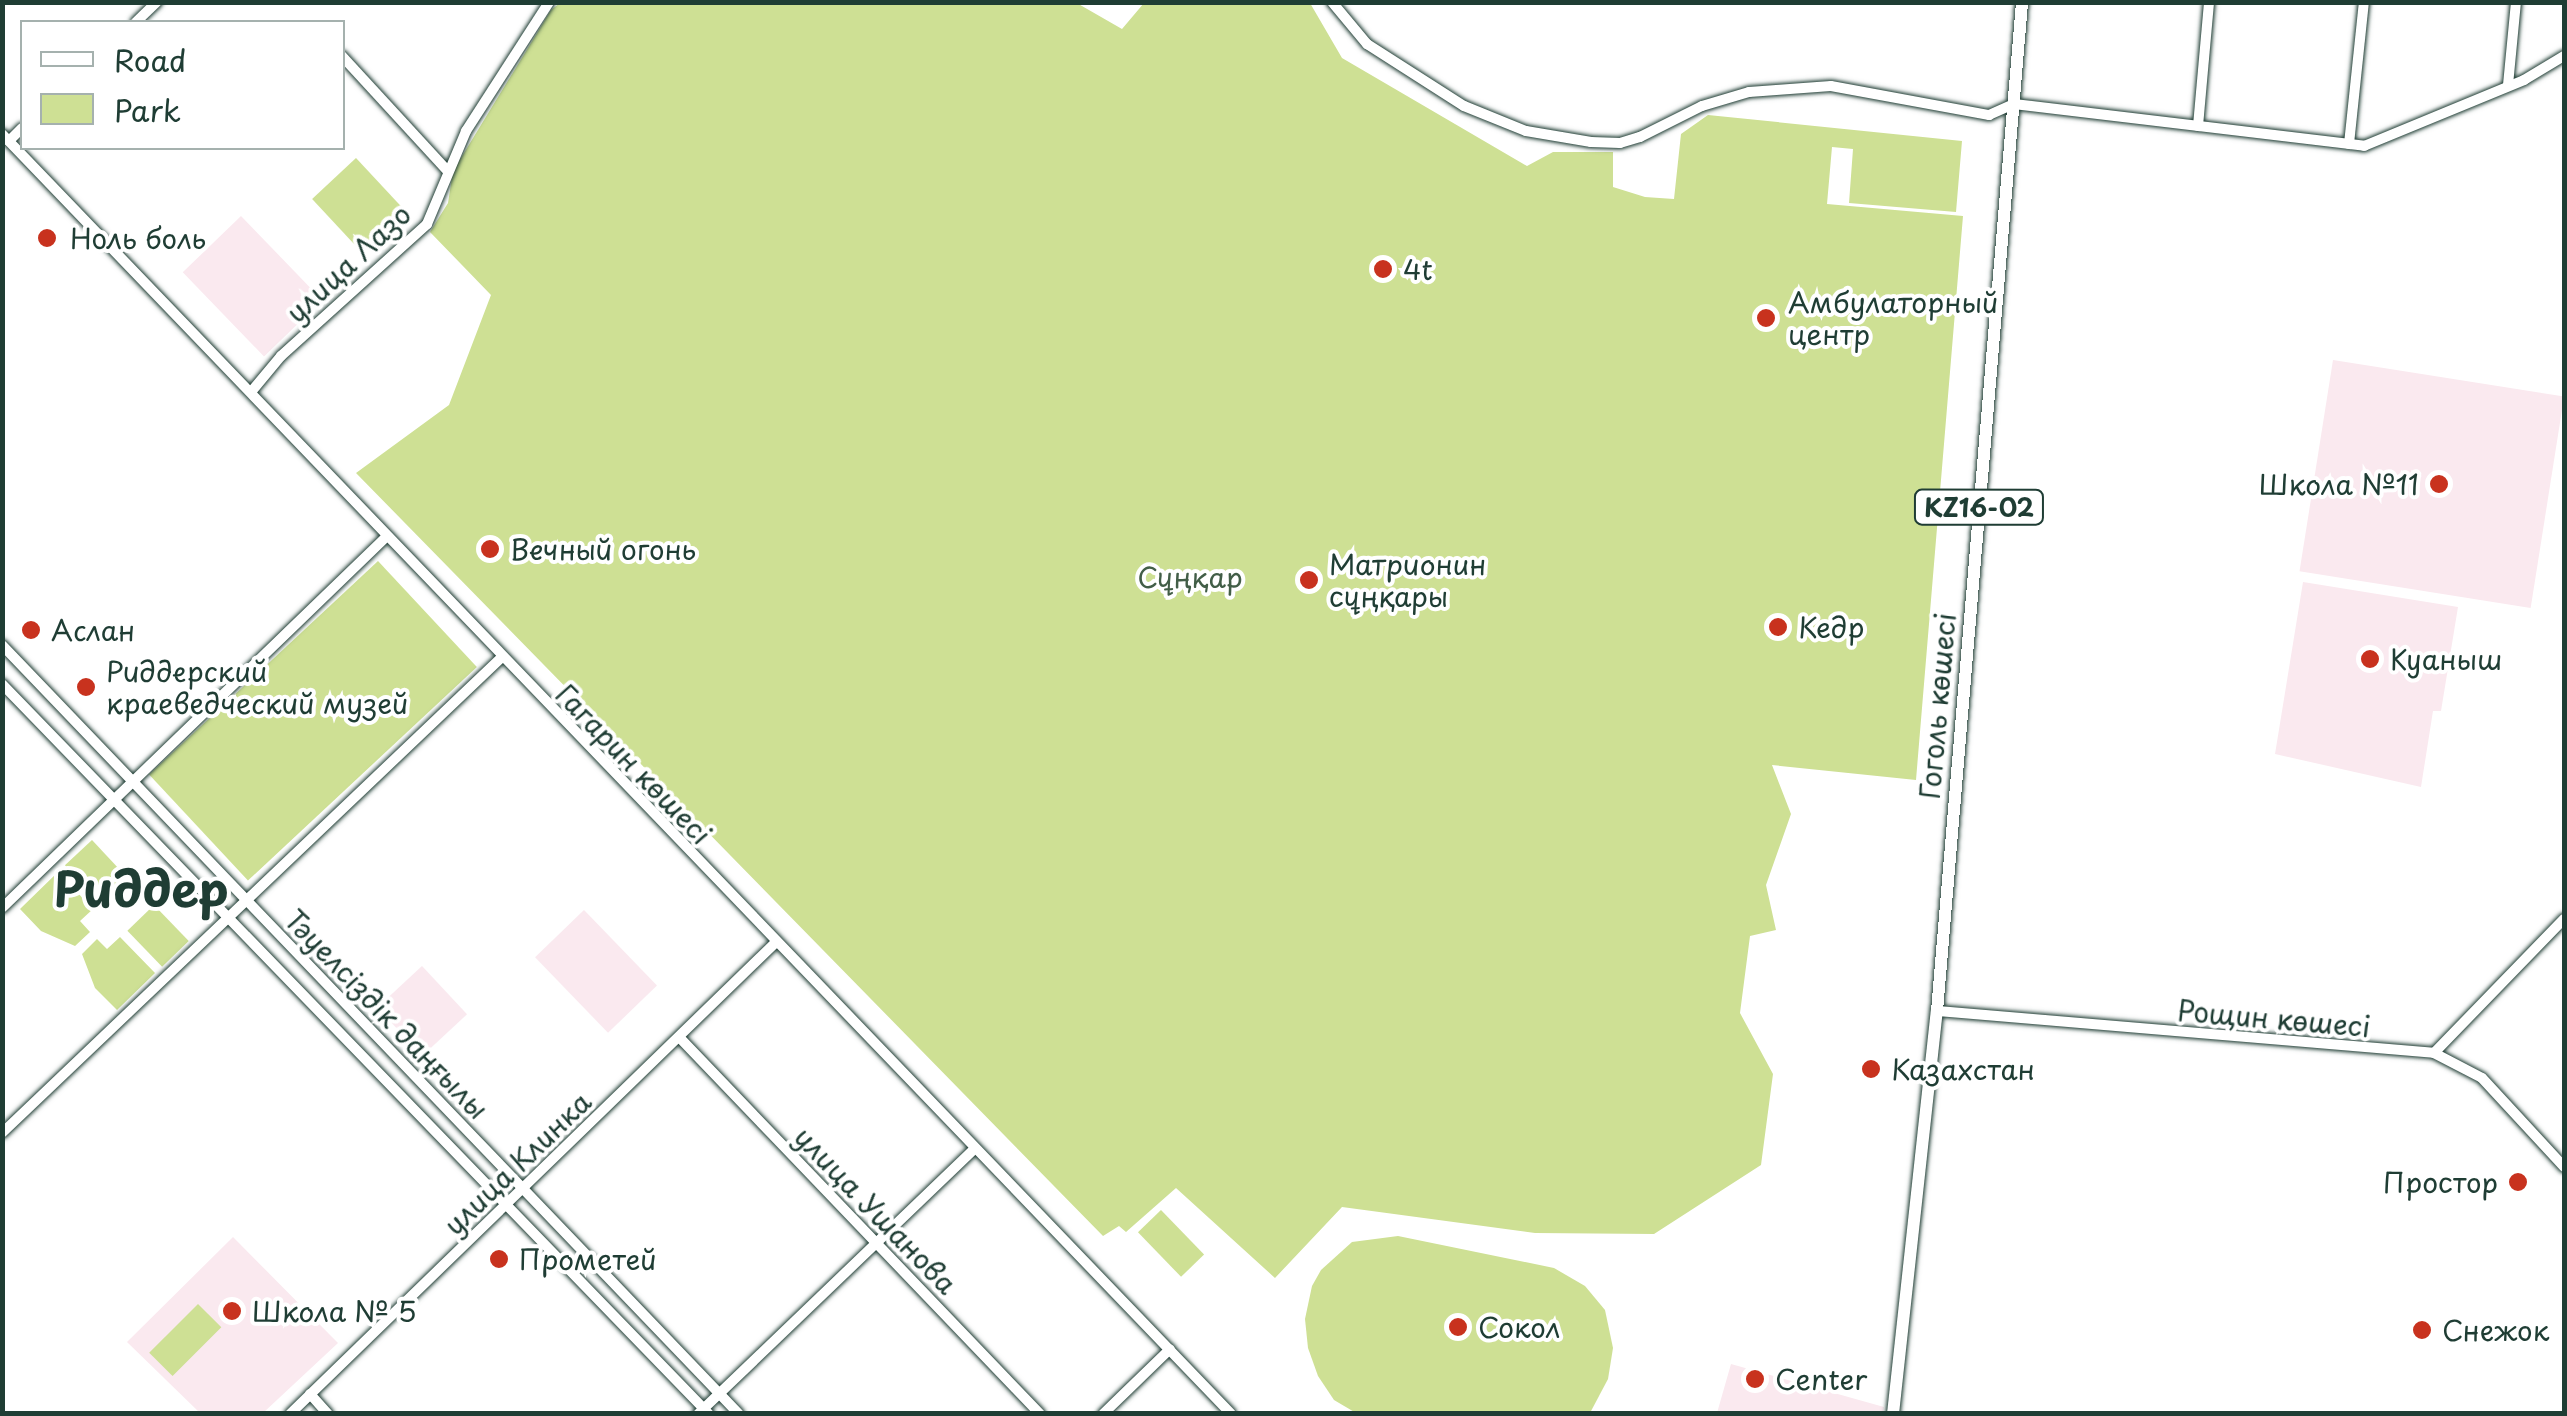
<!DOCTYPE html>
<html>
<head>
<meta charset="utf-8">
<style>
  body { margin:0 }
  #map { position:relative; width:2567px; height:1416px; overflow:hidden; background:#fff; font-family:"Playpen Sans",sans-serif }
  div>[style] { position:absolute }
  .built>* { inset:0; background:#fae9ef; transform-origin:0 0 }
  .green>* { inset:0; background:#cee094; transform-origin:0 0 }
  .roads { filter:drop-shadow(0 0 2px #1f3d34) drop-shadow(0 0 2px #1f3d34) }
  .minor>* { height:10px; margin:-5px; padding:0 5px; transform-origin:5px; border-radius:5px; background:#fff }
  .major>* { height:12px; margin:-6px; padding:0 6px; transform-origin:6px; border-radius:6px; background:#fff }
  .dots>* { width:28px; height:28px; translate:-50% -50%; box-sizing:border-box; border:5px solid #fff; border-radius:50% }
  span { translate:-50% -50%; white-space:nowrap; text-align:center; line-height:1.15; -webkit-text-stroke:8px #fff; paint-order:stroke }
  .shield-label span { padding:2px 8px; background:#fff; border:2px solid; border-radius:8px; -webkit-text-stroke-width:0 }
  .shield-label { font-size:25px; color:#1f3d34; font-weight:700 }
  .poi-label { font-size:28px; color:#1f3d34 }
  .left { translate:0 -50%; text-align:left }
  .right { translate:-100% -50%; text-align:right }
  .street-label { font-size:28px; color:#1f3d34 }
  .park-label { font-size:28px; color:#425e47 }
  .town-label { font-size:48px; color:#1f3d34; font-weight:700 }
  .frame { position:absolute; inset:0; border:5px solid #1f3d34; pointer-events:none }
  .legend { position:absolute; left:20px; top:20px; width:325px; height:130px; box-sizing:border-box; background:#fff; border:2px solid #a5b1ae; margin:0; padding:12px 18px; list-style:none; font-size:30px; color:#1f3d34 }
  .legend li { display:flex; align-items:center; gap:20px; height:50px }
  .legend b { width:50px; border:2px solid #a5b1ae }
</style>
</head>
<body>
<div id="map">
  <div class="built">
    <i style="left:241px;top:216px;width:117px;height:81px;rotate:46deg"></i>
    <i style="left:2333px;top:360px;width:234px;height:214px;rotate:9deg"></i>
    <i style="clip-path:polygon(2303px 582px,2458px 607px,2441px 711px,2433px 711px,2421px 787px,2275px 754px)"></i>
    <i style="left:584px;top:910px;width:105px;height:68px;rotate:46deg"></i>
    <i style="left:422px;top:966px;width:66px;height:61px;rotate:47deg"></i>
    <i style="clip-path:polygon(233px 1237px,338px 1343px,263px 1413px,201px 1414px,127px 1342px)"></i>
    <i style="clip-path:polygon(1731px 1364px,1884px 1407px,1883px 1413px,1717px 1413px)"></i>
  </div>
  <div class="green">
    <i style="clip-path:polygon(1075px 2px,1122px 29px,1144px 3px,1310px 3px,1342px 58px,1527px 166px,1553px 152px,1613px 152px,1613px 187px,1645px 197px,1674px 199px,1681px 134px,1708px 115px,1962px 141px,1956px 212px,1849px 203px,1853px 149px,1832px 147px,1827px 204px,1963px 216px,1916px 780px,1772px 765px,1791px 814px,1766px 885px,1776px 930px,1750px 936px,1740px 1013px,1773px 1074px,1761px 1165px,1654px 1234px,1535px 1233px,1342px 1207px,1275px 1278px,1176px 1188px,1126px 1232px,1119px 1226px,1103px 1236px,356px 473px,449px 405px,491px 295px,430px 232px,448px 203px,453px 171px,551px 10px,560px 3px)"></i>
    <i style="left:356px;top:158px;width:69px;height:60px;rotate:47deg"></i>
    <i style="left:378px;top:561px;width:145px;height:313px;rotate:47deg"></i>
    <i style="left:92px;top:840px;width:50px;height:37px;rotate:47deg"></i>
    <i style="clip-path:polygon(58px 872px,93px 909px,80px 921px,90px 932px,75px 946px,41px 931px,20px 909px)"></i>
    <i style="left:154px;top:905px;width:50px;height:37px;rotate:46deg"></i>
    <i style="clip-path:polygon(120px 937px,155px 973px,117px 1010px,95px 988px,82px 954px,97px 939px,107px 949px)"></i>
    <i style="left:1161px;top:1210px;width:62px;height:32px;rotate:46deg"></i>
    <i style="clip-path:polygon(1398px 1236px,1554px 1268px,1585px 1286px,1605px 1310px,1613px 1348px,1608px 1379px,1590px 1413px,1356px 1413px,1334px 1400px,1318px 1376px,1308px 1348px,1305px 1319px,1312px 1286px,1321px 1270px,1352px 1242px)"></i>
    <i style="left:198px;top:1304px;width:33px;height:69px;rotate:45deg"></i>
  </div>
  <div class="roads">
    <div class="minor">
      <i style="left:1332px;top:2px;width:55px;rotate:50.2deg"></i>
      <i style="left:1367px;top:44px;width:115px;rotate:32.6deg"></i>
      <i style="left:1464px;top:106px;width:67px;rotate:22deg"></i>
      <i style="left:1526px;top:131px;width:66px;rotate:9.6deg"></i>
      <i style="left:1591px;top:142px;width:29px;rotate:2deg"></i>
      <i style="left:1620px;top:143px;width:21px;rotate:-17deg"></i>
      <i style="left:1640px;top:137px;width:69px;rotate:-26.6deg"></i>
      <i style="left:1702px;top:106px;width:49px;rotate:-16.6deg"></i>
      <i style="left:1749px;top:92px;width:82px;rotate:-4.2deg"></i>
      <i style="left:1831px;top:86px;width:161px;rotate:10.4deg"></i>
      <i style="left:1989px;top:115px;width:27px;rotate:-24deg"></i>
      <i style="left:2014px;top:104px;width:353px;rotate:6.8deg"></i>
      <i style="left:2364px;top:146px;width:173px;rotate:-22.4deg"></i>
      <i style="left:2524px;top:80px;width:47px;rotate:-31deg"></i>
      <i style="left:136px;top:22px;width:29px;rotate:-44deg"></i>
      <i style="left:342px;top:56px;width:155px;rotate:47.4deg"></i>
      <i style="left:2508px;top:85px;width:83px;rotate:-84.5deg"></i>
      <i style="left:2198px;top:126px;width:124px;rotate:-84.9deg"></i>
      <i style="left:2px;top:134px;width:1774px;rotate:46.16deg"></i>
      <i style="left:9px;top:141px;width:18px;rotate:-45deg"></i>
      <i style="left:2349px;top:144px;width:143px;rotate:-84deg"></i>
      <i style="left:251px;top:392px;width:47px;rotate:-50.2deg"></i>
      <i style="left:281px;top:356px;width:197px;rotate:-42.1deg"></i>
      <i style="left:427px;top:224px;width:101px;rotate:-67.2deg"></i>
      <i style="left:466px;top:131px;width:153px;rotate:-57.2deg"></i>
      <i style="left:2px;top:645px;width:1065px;rotate:46.22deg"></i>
      <i style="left:2px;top:684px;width:1016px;rotate:45.92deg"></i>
      <i style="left:2px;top:908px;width:534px;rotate:-44.01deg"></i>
      <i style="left:1937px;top:1011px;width:499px;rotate:4.8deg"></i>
      <i style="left:2434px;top:1053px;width:54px;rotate:27.5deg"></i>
      <i style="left:2482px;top:1078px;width:121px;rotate:47.3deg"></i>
      <i style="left:679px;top:1037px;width:522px;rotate:46.24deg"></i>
      <i style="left:2434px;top:1053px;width:187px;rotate:-45.9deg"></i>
      <i style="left:2px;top:1133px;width:689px;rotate:-43.59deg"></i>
      <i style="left:310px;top:1394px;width:27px;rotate:48deg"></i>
      <i style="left:290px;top:1414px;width:676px;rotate:-44.16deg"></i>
      <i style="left:698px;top:1414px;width:384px;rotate:-43.8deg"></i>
      <i style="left:1103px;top:1414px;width:93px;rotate:-44.1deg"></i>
    </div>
    <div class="major">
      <i style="left:1893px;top:1414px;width:405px;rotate:-83.8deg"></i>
      <i style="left:1937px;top:1011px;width:1013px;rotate:-85.18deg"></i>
    </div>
  </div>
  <div class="dots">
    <i style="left:47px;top:238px;background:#c8321e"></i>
    <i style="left:1383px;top:269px;background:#c8321e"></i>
    <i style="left:1766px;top:318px;background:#c8321e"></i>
    <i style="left:2439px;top:484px;background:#c8321e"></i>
    <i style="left:490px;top:549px;background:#c8321e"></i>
    <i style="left:1309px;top:580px;background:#c8321e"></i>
    <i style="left:1778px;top:627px;background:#c8321e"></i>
    <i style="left:31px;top:630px;background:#c8321e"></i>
    <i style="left:2370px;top:659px;background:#c8321e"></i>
    <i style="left:86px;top:687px;background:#c8321e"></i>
    <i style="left:1871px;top:1069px;background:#c8321e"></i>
    <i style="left:2518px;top:1182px;background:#c8321e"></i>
    <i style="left:499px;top:1259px;background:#c8321e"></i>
    <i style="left:232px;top:1311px;background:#c8321e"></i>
    <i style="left:1458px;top:1327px;background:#c8321e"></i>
    <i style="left:2422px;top:1330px;background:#c8321e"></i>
    <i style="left:1755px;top:1379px;background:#c8321e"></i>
  </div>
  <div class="shield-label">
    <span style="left:1979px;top:507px">KZ16-02</span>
  </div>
  <div class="poi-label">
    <span class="left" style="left:70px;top:238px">Ноль боль</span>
    <span class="left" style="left:1403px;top:269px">4t</span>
    <span class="left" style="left:1788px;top:318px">Амбулаторный<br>центр</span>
    <span class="right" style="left:2419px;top:484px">Школа №11</span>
    <span class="left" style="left:510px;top:549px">Вечный огонь</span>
    <span class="left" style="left:1329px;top:580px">Матрионин<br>сұңқары</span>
    <span class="left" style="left:1798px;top:627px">Кедр</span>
    <span class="left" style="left:51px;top:630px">Аслан</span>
    <span class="left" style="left:2390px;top:659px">Куаныш</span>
    <span class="left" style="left:106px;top:687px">Риддерский<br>краеведческий музей</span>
    <span class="left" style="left:1891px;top:1069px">Казахстан</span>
    <span class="right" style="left:2498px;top:1182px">Простор</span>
    <span class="left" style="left:519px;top:1259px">Прометей</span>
    <span class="left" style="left:252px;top:1311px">Школа № 5</span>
    <span class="left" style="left:1478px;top:1327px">Сокол</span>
    <span class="left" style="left:2442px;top:1330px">Снежок</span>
    <span class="left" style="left:1775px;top:1379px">Center</span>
  </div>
  <div class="street-label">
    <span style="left:348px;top:263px;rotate:-43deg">улица Лазо</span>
    <span style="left:1937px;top:706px;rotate:-85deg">Гоголь көшесі</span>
    <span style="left:634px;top:764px;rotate:46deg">Гагарин көшесі</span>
    <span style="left:387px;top:1014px;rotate:46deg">Тәуелсіздік даңғылы</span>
    <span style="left:2274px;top:1018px;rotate:5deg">Рощин көшесі</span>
    <span style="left:517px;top:1163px;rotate:-44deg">улица Клинка</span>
    <span style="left:876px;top:1210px;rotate:46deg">улица Ушанова</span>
  </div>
  <div class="park-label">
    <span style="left:1190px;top:577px">Сұңқар</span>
  </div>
  <div class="town-label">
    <span style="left:141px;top:888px">Риддер</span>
  </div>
  <div class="frame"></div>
  <ul class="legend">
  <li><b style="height:12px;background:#fff"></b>Road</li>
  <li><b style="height:28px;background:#cee094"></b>Park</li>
  </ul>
</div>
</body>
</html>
